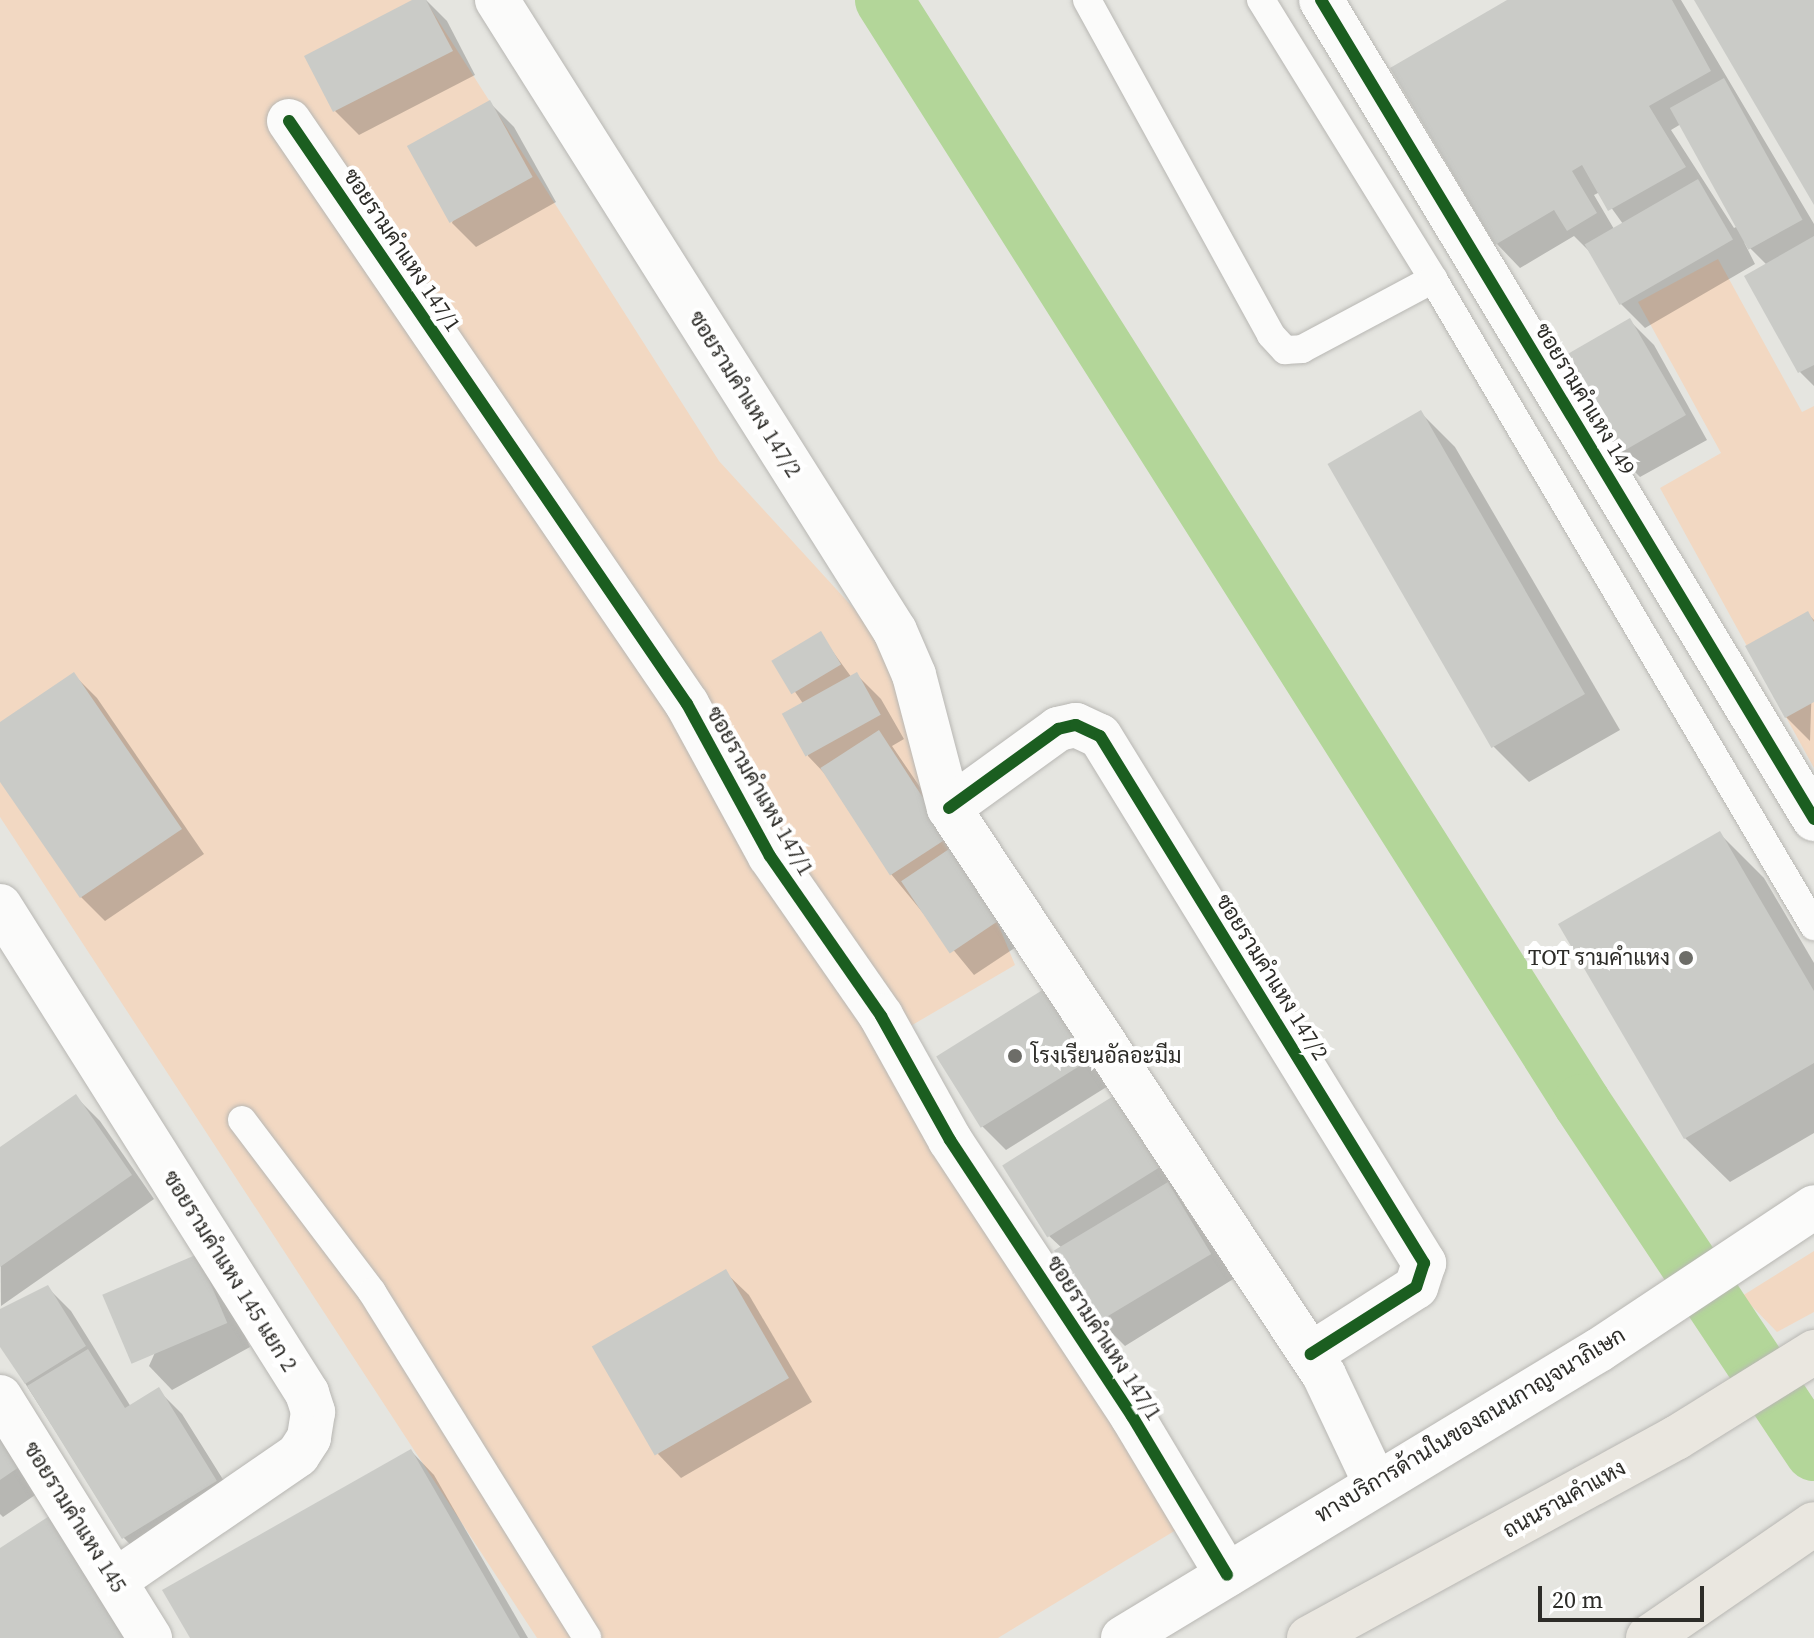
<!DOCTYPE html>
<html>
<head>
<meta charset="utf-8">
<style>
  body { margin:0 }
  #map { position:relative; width:1814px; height:1638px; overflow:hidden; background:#e5e5e0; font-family:"Source Serif 4",Sarabun,serif }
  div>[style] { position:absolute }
  .green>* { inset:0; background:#f2d8c2 }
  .shadow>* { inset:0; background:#0003 }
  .canal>* { height:58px; margin:-29px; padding:0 29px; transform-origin:29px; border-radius:29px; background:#b3d699 }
  .building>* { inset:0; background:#cacbc7; transform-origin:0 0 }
  .roads { filter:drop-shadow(0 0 2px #b8b7b3) drop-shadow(0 0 2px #b8b7b3) }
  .service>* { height:28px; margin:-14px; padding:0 14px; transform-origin:14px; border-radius:14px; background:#fbfbfa }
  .minor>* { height:44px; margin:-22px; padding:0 22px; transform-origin:22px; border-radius:22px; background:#fbfbfa }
  .secondary>* { height:44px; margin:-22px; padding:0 22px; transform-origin:22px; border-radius:22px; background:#fbfbfa }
  .primary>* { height:44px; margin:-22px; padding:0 22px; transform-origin:22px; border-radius:22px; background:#eae7e0 }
  .cycleway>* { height:12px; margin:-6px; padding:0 6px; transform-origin:6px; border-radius:6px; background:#1b5e20 }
  .dots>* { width:22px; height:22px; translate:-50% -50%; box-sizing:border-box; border:4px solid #fff; border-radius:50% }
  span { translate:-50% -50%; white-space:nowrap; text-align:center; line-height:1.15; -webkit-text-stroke:8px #fff; paint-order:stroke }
  .street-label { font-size:22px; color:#2d2c28 }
  .poi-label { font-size:22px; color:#2d2c28 }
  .right { translate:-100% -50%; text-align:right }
  .left { translate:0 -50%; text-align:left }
  .scale { position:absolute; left:1538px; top:1586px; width:166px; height:36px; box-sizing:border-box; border:4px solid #2d2c28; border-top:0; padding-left:10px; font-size:24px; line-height:28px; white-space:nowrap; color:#2d2c28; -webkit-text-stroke:6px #fff; paint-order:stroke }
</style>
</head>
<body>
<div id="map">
  <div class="green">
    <i style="clip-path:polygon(0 0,425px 0,719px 461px,880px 637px,1015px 965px,878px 1045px,1181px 1527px,998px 1638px,537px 1638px,0 817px)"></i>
    <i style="clip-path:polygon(1718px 259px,1802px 412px,1814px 406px,1814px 768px,1660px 488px,1721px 453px,1638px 302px)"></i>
    <i style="clip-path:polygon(1814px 1251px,1814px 1312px,1777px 1332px,1742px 1296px)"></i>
  </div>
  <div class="shadow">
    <i style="clip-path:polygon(417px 0,426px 0,447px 21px,475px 75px,359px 135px,335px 111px)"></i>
    <i style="clip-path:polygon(evenodd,1511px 0,1681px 0,1814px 224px,1814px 386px,1800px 372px,1767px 265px,1744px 242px,1755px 264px,1645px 328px,1621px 304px,1593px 255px,1574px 236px,1520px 268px,1497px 244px,1511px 0,1681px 124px,1738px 226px,1734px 228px,1671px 130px,1681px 124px,1511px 0,1600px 192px,1623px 224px,1614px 229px,1594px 195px,1600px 192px)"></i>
    <i style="clip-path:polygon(490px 103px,514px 127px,556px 202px,476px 247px,452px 223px)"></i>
    <i style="clip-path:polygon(1630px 321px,1654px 345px,1707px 440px,1640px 477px,1616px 453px)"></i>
    <i style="clip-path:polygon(1420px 412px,1455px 447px,1620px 730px,1529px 782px,1494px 747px,1330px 464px)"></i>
    <i style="clip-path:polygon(1808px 614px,1814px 620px,1810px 741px,1786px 717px)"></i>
    <i style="clip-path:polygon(820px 634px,852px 678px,857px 675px,881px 699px,904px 739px,892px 746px,1025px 941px,974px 975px,891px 874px,827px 776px,808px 756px,804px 705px,774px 661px)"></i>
    <i style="clip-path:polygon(73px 674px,97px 698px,204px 854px,105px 921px,81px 897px,0 779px,0 724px)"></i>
    <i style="clip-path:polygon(1719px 833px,1764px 878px,1814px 963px,1814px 1133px,1730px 1182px,1685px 1138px)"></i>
    <i style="clip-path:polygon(1048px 989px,1116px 1081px,1006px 1150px,982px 1126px)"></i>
    <i style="clip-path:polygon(76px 1097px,100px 1121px,154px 1199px,1px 1306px,0 1149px)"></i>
    <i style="clip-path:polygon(1138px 1122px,1182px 1191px,1177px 1194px,1235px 1278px,1125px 1346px,1101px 1322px,1063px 1249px,1048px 1235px)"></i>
    <i style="clip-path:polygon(198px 1256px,221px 1280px,250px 1347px,172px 1390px,149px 1366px)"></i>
    <i style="clip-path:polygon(725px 1272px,749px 1295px,812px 1402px,681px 1478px,658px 1454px)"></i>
    <i style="clip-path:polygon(47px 1287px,71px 1311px,131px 1407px,158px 1390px,182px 1414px,239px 1505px,147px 1562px,124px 1538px,0 1344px,0 1311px)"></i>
    <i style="clip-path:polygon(0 1430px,41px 1491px,3px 1517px,0 1514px)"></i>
    <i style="clip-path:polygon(411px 1451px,434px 1475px,528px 1638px,192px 1638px)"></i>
  </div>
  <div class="canal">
    <i style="left:884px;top:0;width:1305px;rotate:57.67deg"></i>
    <i style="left:1582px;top:1103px;width:419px;rotate:56.4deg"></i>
  </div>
  <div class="building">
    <i style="clip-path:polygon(412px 0,426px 0,453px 51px,333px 112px,304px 56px)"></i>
    <i style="clip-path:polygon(1507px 0,1672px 0,1711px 71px,1649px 106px,1686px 167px,1608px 211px,1582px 165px,1572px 171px,1597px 213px,1567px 231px,1554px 210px,1495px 245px,1390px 68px)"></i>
    <i style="clip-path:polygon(1694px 0,1814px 0,1814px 205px)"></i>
    <i style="left:1724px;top:78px;width:162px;height:62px;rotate:61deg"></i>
    <i style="left:490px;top:100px;width:88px;height:95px;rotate:61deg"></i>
    <i style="left:1698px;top:179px;width:70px;height:131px;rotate:60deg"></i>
    <i style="clip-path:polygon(1814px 236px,1814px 365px,1798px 373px,1744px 276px)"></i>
    <i style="left:1630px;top:318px;width:112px;height:80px;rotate:60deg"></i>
    <i style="left:1421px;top:410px;width:328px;height:108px;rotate:60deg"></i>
    <i style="clip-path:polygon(1808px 611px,1814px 622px,1814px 702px,1785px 718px,1745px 646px)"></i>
    <i style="left:821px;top:631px;width:39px;height:58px;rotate:59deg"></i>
    <i style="clip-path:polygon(74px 672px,182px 829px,80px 898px,0 782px,0 722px)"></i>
    <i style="left:857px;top:672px;width:49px;height:86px;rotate:61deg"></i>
    <i style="left:879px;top:730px;width:128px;height:70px;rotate:57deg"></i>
    <i style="clip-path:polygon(1720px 831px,1814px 991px,1814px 1063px,1684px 1139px,1558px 924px)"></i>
    <i style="left:955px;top:845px;width:87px;height:65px;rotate:56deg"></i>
    <i style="left:1049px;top:986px;width:84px;height:133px;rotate:58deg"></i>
    <i style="clip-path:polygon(76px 1094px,132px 1175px,0 1267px,0 1147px)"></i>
    <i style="left:1115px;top:1095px;width:85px;height:133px;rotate:58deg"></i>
    <i style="left:1168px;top:1182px;width:84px;height:133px;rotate:59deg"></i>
    <i style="left:198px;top:1254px;width:75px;height:104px;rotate:67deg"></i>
    <i style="left:726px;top:1269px;width:126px;height:155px;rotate:60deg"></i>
    <i style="clip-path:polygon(48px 1285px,86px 1346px,25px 1384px,0 1347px,0 1309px)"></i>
    <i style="clip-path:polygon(88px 1349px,125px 1408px,159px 1387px,217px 1481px,122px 1539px,27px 1386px)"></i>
    <i style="clip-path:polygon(0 1439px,19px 1467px,0 1480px)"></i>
    <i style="clip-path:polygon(411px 1449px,520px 1638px,190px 1638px,162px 1590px)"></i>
    <i style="clip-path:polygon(54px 1513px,134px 1638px,0 1638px,0 1548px)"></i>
  </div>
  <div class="roads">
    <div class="service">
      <i style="left:1087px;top:0;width:382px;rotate:61.2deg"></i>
      <i style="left:1271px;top:335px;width:21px;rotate:47deg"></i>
      <i style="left:1285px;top:350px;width:17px;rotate:-3deg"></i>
      <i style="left:1302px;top:349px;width:149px;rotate:-28.1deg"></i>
      <i style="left:1261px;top:0;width:328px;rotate:58.3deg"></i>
      <i style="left:1433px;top:279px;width:751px;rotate:59.51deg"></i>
      <i style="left:242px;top:1120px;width:216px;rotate:52.9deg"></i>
      <i style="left:372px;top:1292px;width:407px;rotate:58.1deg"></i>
    </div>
    <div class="minor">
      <i style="left:497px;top:0;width:746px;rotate:57.76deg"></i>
      <i style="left:895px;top:631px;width:48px;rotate:66.6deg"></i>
      <i style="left:914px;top:675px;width:138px;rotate:75.3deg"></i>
      <i style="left:949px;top:808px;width:680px;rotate:56.52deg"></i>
      <i style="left:1324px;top:1375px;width:117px;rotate:64.7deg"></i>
      <i style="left:1321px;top:0;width:956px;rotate:58.95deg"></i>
      <i style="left:289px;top:121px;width:706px;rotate:55.68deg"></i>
      <i style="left:687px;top:704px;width:173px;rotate:61.4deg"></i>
      <i style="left:770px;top:856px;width:195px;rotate:55.2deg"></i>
      <i style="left:881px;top:1016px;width:142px;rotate:60.9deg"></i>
      <i style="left:950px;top:1140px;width:331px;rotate:56.6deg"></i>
      <i style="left:1132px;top:1416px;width:185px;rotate:59.1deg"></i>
      <i style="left:949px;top:808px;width:135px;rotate:-35.9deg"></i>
      <i style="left:1058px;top:729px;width:18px;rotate:-13deg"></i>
      <i style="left:1076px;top:725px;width:26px;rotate:25deg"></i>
      <i style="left:1100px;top:736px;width:619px;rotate:58.42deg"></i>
      <i style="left:1424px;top:1263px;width:25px;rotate:108deg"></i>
      <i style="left:1416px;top:1287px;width:125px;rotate:147.5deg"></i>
      <i style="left:0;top:906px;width:576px;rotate:57.77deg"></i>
      <i style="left:307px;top:1393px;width:20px;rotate:72deg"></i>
      <i style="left:313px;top:1412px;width:26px;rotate:99deg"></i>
      <i style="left:309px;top:1438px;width:20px;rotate:123deg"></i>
      <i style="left:298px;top:1455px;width:221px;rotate:145.5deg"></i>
      <i style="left:0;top:1397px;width:284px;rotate:58.1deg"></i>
    </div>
    <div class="secondary">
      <i style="left:1123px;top:1638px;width:556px;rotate:-31.18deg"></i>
      <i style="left:1599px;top:1350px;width:258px;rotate:-33.6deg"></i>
    </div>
    <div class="primary">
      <i style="left:1309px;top:1638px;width:418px;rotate:-28.6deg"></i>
      <i style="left:1676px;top:1438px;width:163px;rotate:-31.9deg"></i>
      <i style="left:1648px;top:1638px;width:201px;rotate:-34.5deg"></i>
    </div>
  </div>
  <div class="cycleway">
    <i style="left:1321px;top:0;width:956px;rotate:58.95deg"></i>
    <i style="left:289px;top:121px;width:706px;rotate:55.68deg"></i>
    <i style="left:687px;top:704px;width:173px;rotate:61.4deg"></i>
    <i style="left:770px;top:856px;width:195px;rotate:55.2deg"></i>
    <i style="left:881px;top:1016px;width:142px;rotate:60.9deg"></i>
    <i style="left:950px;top:1140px;width:331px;rotate:56.6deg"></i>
    <i style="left:1132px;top:1416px;width:185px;rotate:59.1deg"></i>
    <i style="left:949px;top:808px;width:135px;rotate:-35.9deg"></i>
    <i style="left:1058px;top:729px;width:18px;rotate:-13deg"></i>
    <i style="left:1076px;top:725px;width:26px;rotate:25deg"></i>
    <i style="left:1100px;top:736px;width:619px;rotate:58.42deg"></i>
    <i style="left:1424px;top:1263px;width:25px;rotate:108deg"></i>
    <i style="left:1416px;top:1287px;width:125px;rotate:147.5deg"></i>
  </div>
  <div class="dots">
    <i style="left:1686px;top:958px;background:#6d6d68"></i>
    <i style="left:1015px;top:1056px;background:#6d6d68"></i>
  </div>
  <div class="street-label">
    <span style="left:402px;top:250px;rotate:56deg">ซอยรามคำแหง 147/1</span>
    <span style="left:745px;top:394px;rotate:58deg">ซอยรามคำแหง 147/2</span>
    <span style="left:1585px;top:399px;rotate:59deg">ซอยรามคำแหง 149</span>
    <span style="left:760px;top:791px;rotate:60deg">ซอยรามคำแหง 147/1</span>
    <span style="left:1272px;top:977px;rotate:58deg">ซอยรามคำแหง 147/2</span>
    <span style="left:230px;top:1271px;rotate:58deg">ซอยรามคำแหง 145 แยก 2</span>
    <span style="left:1104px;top:1338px;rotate:57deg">ซอยรามคำแหง 147/1</span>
    <span style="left:1470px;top:1425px;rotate:-31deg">ทางบริการด้านในของถนนกาญจนาภิเษก</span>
    <span style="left:1564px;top:1499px;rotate:-29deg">ถนนรามคำแหง</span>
    <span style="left:75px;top:1517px;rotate:58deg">ซอยรามคำแหง 145</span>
  </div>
  <div class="poi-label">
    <span class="right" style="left:1670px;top:958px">TOT รามคำแหง</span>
    <span class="left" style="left:1031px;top:1056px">โรงเรียนอัลอะมีม</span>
  </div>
  <div class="scale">20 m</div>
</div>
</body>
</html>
